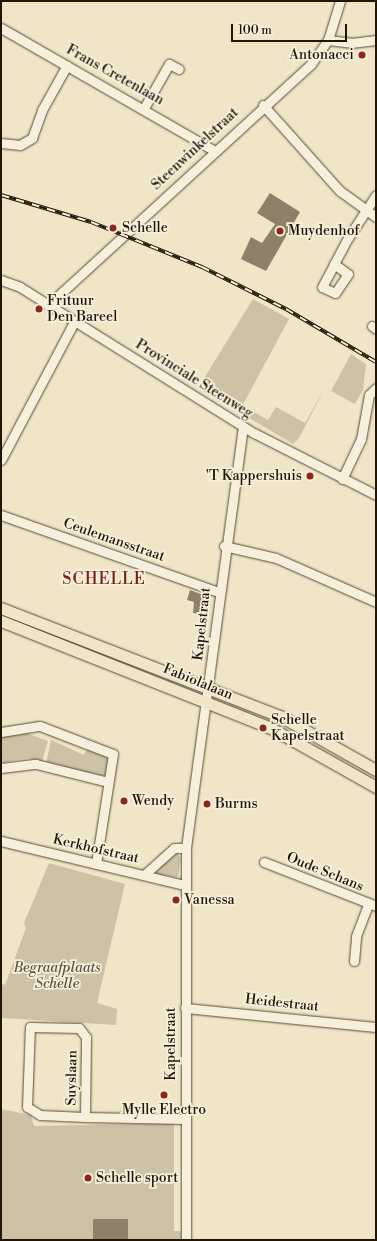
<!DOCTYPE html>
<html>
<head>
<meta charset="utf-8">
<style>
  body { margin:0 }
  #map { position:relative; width:377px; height:1241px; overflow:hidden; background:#f0e6c7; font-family:"Libre Bodoni",serif }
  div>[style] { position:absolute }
  .green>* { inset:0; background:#cdc2a6 }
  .building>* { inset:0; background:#8e8169; transform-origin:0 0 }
  .roads { filter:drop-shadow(0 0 1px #574835) drop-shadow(0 0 1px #574835) }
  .minor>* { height:9px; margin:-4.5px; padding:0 4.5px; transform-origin:4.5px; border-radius:4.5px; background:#f5efdb }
  .major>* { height:11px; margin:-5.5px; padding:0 5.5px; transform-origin:5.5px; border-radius:5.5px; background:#f0e6c7 }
  .rail>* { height:4px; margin-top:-2px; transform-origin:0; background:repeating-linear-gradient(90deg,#f5efdb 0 8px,#241404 0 16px); box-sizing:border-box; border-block:1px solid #241404 }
  .dots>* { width:11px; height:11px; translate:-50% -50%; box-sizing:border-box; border:2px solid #f5efdb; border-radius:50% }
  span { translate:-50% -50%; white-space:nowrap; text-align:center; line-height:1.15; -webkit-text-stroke:3.5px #f5efdb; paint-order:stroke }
  .poi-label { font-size:14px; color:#241404 }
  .right { translate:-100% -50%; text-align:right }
  .left { translate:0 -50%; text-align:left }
  .street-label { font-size:14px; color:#241404 }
  .park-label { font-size:14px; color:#5f513d; font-style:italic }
  .quarter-label { font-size:16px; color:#7a1f14; letter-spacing:1px }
  .frame { position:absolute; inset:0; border:2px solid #241404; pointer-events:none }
  .scale { position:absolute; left:231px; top:24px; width:116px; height:18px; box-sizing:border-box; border:2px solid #241404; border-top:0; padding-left:5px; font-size:12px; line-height:14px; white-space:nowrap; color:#241404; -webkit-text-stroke:3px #f5efdb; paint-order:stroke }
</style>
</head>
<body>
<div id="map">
  <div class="green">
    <i style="clip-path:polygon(253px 299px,289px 319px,239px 412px,198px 388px)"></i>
    <i style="clip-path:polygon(351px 354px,366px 364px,363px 390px,355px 404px,331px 391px)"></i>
    <i style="clip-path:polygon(325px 388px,299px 438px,293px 444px,246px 416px,249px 409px,268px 420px,276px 407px,305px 423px)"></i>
    <i style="clip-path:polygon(21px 731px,48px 741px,42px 762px,28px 758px,1px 763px,1px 736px)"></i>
    <i style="clip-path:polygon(51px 740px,84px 755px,87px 749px,104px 755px,108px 760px,105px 776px,46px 764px)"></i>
    <i style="clip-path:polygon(176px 852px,181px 858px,178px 877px,158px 875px,154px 871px)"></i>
    <i style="clip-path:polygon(49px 863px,125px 884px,97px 1003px,117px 1009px,116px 1025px,2px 1018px,1px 983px,5px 985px,26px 928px,24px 923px)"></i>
    <i style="clip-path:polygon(1px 1109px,31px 1115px,34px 1126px,174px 1123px,174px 1231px,181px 1231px,181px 1240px,1px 1240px)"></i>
  </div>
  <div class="building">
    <i style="clip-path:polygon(270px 193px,300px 212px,266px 271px,241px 259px,251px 237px,262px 243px,275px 224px,257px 213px)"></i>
    <i style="clip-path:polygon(190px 590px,206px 596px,204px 614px,193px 613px,194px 602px,187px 600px)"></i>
    <i style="left:93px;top:1219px;width:35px;height:21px"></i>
  </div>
  <div class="roads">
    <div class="minor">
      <i style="left:1px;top:28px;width:245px;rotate:29.9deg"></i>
      <i style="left:328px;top:40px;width:23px;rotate:7deg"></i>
      <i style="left:351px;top:43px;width:25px;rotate:-7deg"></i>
      <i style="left:263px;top:105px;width:115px;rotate:48.2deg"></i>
      <i style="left:340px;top:191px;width:44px;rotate:35.8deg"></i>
      <i style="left:144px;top:108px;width:51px;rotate:-60.4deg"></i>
      <i style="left:169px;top:64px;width:11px;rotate:27deg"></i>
      <i style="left:1px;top:143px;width:19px;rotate:6deg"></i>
      <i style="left:20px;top:145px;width:14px;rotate:-30deg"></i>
      <i style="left:32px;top:138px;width:30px;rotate:-70deg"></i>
      <i style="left:42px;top:110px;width:51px;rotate:-60.9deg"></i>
      <i style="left:334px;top:264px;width:17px;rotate:36deg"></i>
      <i style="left:348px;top:274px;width:23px;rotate:124deg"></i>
      <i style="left:335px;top:293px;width:14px;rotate:-155deg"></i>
      <i style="left:322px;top:287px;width:26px;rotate:-62deg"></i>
      <i style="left:334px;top:264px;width:30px;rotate:-62deg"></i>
      <i style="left:348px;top:238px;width:51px;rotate:-56.9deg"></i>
      <i style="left:1px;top:280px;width:20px;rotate:20deg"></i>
      <i style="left:20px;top:287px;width:276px;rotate:32deg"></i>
      <i style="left:254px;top:433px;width:137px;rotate:26.9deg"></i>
      <i style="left:48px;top:305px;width:357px;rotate:-42.5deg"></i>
      <i style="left:311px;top:64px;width:29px;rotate:-55deg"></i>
      <i style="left:328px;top:40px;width:41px;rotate:-72.9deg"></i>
      <i style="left:372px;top:326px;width:5px;rotate:37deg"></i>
      <i style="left:1px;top:460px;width:156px;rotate:-62.1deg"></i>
      <i style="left:342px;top:479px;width:44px;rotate:-64.6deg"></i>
      <i style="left:361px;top:439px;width:45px;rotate:-79.7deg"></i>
      <i style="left:369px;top:395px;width:10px;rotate:-45deg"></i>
      <i style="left:1px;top:515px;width:230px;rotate:19.5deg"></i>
      <i style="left:224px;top:546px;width:53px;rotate:13deg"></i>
      <i style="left:276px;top:558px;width:109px;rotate:23.7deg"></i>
      <i style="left:1px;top:732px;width:39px;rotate:-9deg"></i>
      <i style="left:40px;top:726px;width:78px;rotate:21deg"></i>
      <i style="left:113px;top:754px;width:111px;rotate:98.8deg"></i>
      <i style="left:1px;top:768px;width:35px;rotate:-7deg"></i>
      <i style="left:36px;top:764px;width:74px;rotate:14deg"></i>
      <i style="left:1px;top:841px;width:188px;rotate:13.5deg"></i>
      <i style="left:264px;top:862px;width:120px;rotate:21.4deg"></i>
      <i style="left:144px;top:875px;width:40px;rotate:-42deg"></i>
      <i style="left:174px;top:848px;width:12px"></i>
      <i style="left:354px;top:961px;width:25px;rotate:-85deg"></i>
      <i style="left:356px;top:936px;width:34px;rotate:-69deg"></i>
      <i style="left:185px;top:1008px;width:192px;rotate:5.7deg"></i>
      <i style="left:85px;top:1117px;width:45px;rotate:-177.5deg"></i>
      <i style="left:40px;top:1115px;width:15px;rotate:-148deg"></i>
      <i style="left:27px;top:1107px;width:80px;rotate:-87.9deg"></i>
      <i style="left:30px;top:1027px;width:49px;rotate:1.2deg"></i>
      <i style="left:79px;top:1028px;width:11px;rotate:52deg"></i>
      <i style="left:86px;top:1037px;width:80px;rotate:90.7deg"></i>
      <i style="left:85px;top:1117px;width:101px;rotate:1.1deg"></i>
      <i style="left:186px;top:1240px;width:392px;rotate:-90deg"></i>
      <i style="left:186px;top:848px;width:425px;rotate:-82.3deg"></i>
    </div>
    <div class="major">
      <i style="left:1px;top:608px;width:299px;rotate:21.2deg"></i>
      <i style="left:280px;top:716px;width:110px;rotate:29.4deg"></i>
      <i style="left:1px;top:621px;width:288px;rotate:21.6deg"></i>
      <i style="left:269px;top:727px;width:123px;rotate:29.3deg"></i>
    </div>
  </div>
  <div class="rail">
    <i style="left:1px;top:195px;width:94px;rotate:16.7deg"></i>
    <i style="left:91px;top:222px;width:120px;rotate:22.1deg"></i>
    <i style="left:202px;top:267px;width:94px;rotate:26.6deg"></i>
    <i style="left:286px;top:309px;width:104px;rotate:30.5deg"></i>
  </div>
  <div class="dots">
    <i style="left:362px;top:55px;background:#8f2418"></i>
    <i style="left:113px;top:228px;background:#8f2418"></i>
    <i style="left:280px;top:231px;background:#8f2418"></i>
    <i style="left:39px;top:309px;background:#8f2418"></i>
    <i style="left:310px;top:476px;background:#8f2418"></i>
    <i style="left:263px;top:728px;background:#8f2418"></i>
    <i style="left:124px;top:801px;background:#8f2418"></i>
    <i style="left:207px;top:804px;background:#8f2418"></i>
    <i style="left:176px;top:900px;background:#8f2418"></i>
    <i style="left:164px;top:1095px;background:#8f2418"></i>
    <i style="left:88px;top:1178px;background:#8f2418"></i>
  </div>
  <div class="poi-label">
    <span class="right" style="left:354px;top:55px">Antonacci</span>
    <span class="left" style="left:122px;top:228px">Schelle</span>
    <span class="left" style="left:288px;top:231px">Muydenhof</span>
    <span class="left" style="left:47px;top:309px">Frituur<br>Den Bareel</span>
    <span class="right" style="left:302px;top:476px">'T Kappershuis</span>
    <span class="left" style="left:271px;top:728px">Schelle<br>Kapelstraat</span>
    <span class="left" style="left:132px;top:801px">Wendy</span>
    <span class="left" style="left:215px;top:804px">Burms</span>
    <span class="left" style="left:184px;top:900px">Vanessa</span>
    <span style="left:164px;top:1110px">Mylle Electro</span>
    <span class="left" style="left:96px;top:1178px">Schelle sport</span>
  </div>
  <div class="street-label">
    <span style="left:115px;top:75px;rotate:29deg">Frans Cretenlaan</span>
    <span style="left:195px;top:149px;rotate:-43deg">Steenwinkelstraat</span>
    <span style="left:194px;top:379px;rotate:32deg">Provinciale Steenweg</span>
    <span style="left:114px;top:540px;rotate:19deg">Ceulemansstraat</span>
    <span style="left:202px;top:624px;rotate:-84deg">Kapelstraat</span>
    <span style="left:198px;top:682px;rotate:22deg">Fabiolalaan</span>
    <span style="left:96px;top:849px;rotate:13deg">Kerkhofstraat</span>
    <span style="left:325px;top:872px;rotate:22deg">Oude Schans</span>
    <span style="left:282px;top:1003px;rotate:6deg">Heidestraat</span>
    <span style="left:171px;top:1044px;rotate:-90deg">Kapelstraat</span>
    <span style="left:72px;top:1078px;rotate:-89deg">Suyslaan</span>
  </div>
  <div class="park-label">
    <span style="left:57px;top:976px">Begraafplaats<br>Schelle</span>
  </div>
  <div class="quarter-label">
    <span style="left:104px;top:579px">SCHELLE</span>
  </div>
  <div class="frame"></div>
  <div class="scale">100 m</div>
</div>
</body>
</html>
